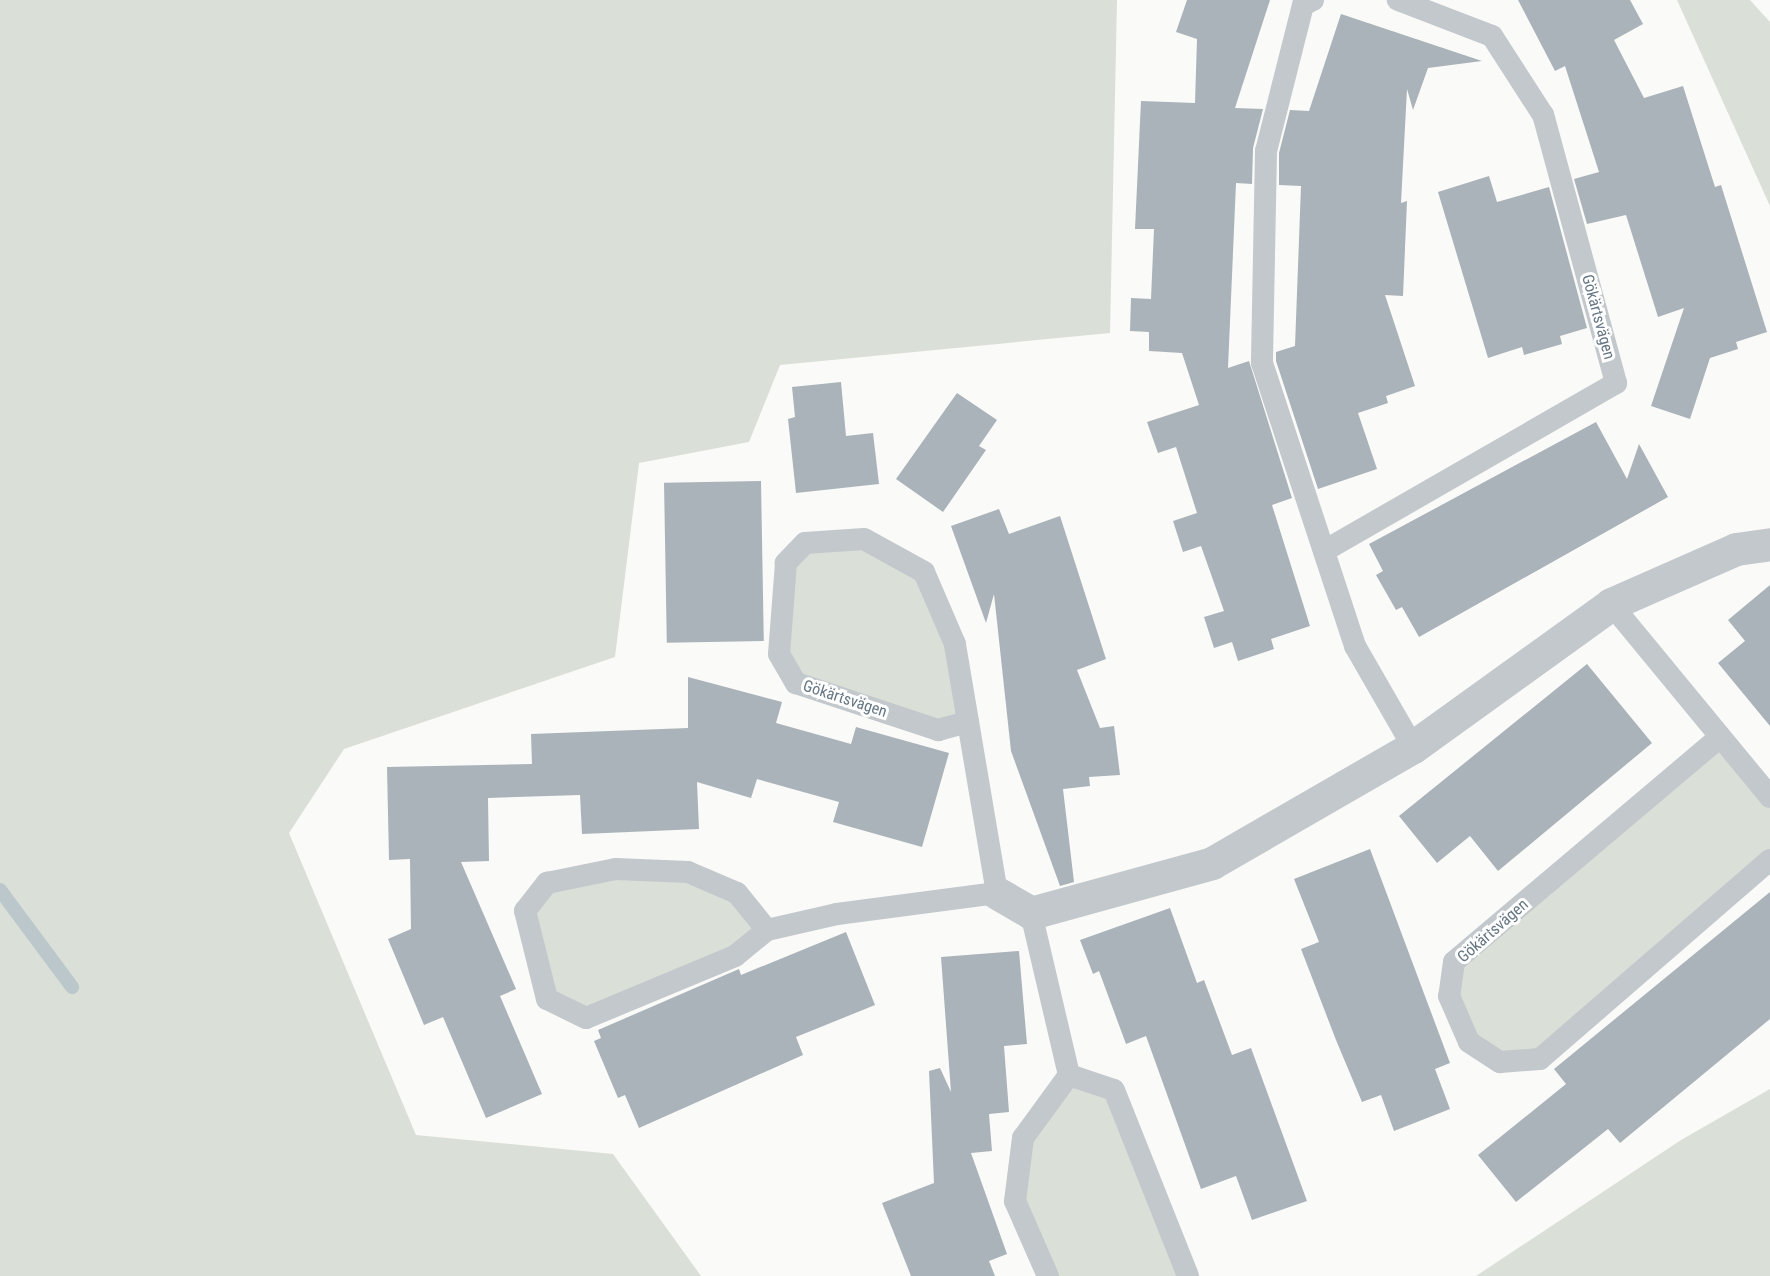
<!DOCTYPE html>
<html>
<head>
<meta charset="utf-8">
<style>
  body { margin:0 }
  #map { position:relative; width:1770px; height:1276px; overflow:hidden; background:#fafaf8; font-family:"Roboto Condensed",sans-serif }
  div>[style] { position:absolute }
  .green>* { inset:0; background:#dadfd7 }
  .stream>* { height:14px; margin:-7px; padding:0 7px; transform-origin:7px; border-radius:7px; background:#bbc7cb }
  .building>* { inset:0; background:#aab3b9; transform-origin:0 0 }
  .service>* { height:22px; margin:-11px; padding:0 11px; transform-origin:11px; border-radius:11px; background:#c3c8cc }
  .minor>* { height:33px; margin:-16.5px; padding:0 16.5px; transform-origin:16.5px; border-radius:16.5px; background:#c3c8cc }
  span { translate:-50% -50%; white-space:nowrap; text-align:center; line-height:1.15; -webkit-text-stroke:6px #fff; paint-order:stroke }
  .street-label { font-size:16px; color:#657683 }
</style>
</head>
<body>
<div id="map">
  <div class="green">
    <i style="clip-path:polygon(0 0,1117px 0,1110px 333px,780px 365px,749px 442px,639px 463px,615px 657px,344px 749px,289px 833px,416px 1135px,613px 1154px,701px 1276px,0 1276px)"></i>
    <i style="clip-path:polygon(1677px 0,1750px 0,1770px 22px,1770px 206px)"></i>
    <i style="clip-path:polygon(864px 539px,924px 572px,968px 722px,938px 730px,796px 683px,779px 654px,786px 563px,805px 543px)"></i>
    <i style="clip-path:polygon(1720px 737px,1770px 797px,1770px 860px,1540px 1059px,1500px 1062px,1469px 1042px,1454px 962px)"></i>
    <i style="clip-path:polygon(616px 869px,737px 893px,767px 930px,586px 1018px,547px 999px,525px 911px,547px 883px)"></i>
    <i style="clip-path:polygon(1069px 1075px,1114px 1090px,1188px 1276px,1048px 1276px,1015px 1201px,1023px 1138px)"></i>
    <i style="clip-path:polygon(1770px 1089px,1770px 1276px,1476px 1276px,1681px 1140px)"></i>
  </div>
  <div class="stream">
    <i style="left:0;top:890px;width:121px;rotate:53.4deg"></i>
  </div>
  <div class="building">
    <i style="clip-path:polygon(1187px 0,1270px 0,1235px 108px,1263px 109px,1253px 148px,1252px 184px,1236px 183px,1228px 368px,1249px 361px,1292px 498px,1272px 505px,1310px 626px,1271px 639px,1274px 649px,1238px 661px,1232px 642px,1214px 648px,1204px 617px,1224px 611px,1201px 546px,1183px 552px,1173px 521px,1197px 513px,1176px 447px,1158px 453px,1147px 422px,1199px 405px,1182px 353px,1149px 351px,1149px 332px,1130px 331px,1131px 298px,1151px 299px,1154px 229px,1135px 229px,1141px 101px,1195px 103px,1197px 39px,1176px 32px)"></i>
    <i style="clip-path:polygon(1518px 0,1630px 0,1643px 24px,1614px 40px,1644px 98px,1683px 86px,1715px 187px,1721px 185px,1767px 332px,1736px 342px,1738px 349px,1710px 358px,1690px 419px,1651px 406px,1684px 308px,1658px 317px,1626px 215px,1587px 224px,1574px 179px,1599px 172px,1565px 66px,1555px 71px)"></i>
    <i style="clip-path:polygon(1341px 14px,1482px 61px,1428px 68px,1413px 110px,1407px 89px,1401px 203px,1407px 201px,1403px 296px,1385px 295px,1415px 386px,1386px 396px,1388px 403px,1358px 413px,1377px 469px,1318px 489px,1276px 361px,1276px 352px,1295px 346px,1301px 186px,1279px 185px,1279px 153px,1290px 110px,1309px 111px)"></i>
    <i style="clip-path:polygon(1489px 176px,1497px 202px,1549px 187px,1587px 328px,1560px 336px,1562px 344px,1524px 355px,1522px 347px,1488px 358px,1438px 192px)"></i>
    <i style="clip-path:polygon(841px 382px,846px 436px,873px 433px,879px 484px,796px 493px,788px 419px,795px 417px,792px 387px)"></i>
    <i style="clip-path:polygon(957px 393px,997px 420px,979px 446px,986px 450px,943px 512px,896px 479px)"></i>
    <i style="clip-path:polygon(1596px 422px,1627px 479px,1639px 444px,1668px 497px,1419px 637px,1402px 607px,1396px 610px,1376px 575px,1383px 571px,1369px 544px)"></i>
    <i style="left:761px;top:481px;width:160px;height:97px;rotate:89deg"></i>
    <i style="clip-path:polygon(999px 509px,1009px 534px,1060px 516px,1106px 659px,1077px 670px,1100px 728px,1114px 726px,1120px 775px,1089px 777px,1090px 786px,1063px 789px,1074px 882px,1060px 886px,1011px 751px,994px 594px,986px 623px,951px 526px)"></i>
    <i style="clip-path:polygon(1770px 585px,1770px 726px,1718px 663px,1745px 641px,1728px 620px)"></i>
    <i style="clip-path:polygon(1587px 664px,1652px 743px,1498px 871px,1470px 836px,1437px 863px,1399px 816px)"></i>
    <i style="clip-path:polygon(688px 677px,782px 702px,776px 723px,851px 744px,856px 727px,949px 753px,922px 847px,833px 822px,839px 802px,757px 779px,751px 798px,697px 782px,699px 829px,582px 834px,580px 795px,488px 798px,489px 861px,461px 862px,516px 989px,500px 996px,542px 1094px,486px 1118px,443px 1017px,424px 1025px,388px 939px,411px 929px,410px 859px,389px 860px,387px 767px,532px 764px,531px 734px,688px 728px)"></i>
    <i style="clip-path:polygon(1370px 849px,1450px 1063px,1435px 1069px,1450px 1109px,1394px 1131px,1381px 1095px,1362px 1102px,1336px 1040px,1301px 949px,1319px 942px,1294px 879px)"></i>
    <i style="clip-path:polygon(1770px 892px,1770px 1019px,1620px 1143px,1608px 1129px,1516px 1202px,1478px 1155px,1566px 1084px,1554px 1069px)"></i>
    <i style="clip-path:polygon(1170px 908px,1197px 983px,1204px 980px,1232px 1055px,1251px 1048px,1307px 1201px,1252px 1220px,1236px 1176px,1201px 1189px,1146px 1036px,1126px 1044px,1099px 971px,1093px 974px,1080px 940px)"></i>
    <i style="clip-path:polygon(846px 932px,875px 1005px,796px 1037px,803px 1055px,639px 1128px,625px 1095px,618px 1098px,594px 1041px,601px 1038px,598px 1030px,739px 969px,741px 975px)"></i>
    <i style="clip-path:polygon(1019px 951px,1027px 1044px,1004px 1046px,1009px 1112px,989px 1114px,992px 1151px,971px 1153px,1007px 1254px,989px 1261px,995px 1276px,911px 1276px,882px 1203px,934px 1183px,929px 1071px,940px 1068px,951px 1092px,941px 957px)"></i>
  </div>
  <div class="service">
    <i style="left:1313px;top:0;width:11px;rotate:153deg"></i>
    <i style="left:1303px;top:5px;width:151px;rotate:104.2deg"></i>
    <i style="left:1266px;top:151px;width:212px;rotate:91.1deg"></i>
    <i style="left:1262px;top:363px;width:298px;rotate:71.8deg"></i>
    <i style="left:1355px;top:646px;width:116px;rotate:60.1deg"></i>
    <i style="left:1324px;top:551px;width:337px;rotate:-29.9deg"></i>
    <i style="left:1616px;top:383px;width:278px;rotate:-105.2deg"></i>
    <i style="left:1543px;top:115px;width:94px;rotate:-122.8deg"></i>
    <i style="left:1492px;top:36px;width:101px;rotate:-159deg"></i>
    <i style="left:1611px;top:604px;width:250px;rotate:50.5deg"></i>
    <i style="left:1720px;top:737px;width:348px;rotate:139.8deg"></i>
    <i style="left:1454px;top:962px;width:34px;rotate:98deg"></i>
    <i style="left:1449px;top:996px;width:50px;rotate:66.5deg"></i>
    <i style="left:1469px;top:1042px;width:37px;rotate:33deg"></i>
    <i style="left:1500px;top:1062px;width:40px;rotate:-4.3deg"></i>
    <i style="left:1540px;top:1059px;width:304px;rotate:-40.9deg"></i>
    <i style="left:1031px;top:913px;width:166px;rotate:76.8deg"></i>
    <i style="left:1069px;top:1075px;width:78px;rotate:126.1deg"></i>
    <i style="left:1023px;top:1138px;width:64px;rotate:97.2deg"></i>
    <i style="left:1015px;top:1201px;width:82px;rotate:66.3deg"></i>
    <i style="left:767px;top:930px;width:41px;rotate:140.9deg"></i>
    <i style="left:735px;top:956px;width:161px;rotate:157.4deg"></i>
    <i style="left:586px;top:1018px;width:43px;rotate:-154deg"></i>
    <i style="left:547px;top:999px;width:91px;rotate:-104deg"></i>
    <i style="left:525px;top:911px;width:36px;rotate:-52deg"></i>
    <i style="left:547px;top:883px;width:70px;rotate:-11.5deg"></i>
    <i style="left:616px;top:869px;width:72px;rotate:2.4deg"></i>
    <i style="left:688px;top:872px;width:53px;rotate:23.2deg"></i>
    <i style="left:737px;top:893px;width:48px;rotate:51deg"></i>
    <i style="left:767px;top:930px;width:72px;rotate:-12.9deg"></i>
    <i style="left:837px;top:914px;width:161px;rotate:-7.5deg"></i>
    <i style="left:997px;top:893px;width:253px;rotate:-99.6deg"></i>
    <i style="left:955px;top:644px;width:78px;rotate:-113.3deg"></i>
    <i style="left:924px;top:572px;width:68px;rotate:-151.2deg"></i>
    <i style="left:864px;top:539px;width:59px;rotate:176.1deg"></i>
    <i style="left:805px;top:543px;width:28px;rotate:134deg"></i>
    <i style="left:786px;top:563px;width:91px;rotate:94.4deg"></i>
    <i style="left:779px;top:654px;width:34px;rotate:60deg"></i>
    <i style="left:796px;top:683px;width:150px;rotate:18.3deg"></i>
    <i style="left:938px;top:730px;width:31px;rotate:-15deg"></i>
    <i style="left:1069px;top:1075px;width:47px;rotate:18.4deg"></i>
    <i style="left:1114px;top:1090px;width:200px;rotate:68.3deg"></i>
  </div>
  <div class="minor">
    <i style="left:997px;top:893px;width:39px;rotate:30deg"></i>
    <i style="left:1031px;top:913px;width:188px;rotate:-15.4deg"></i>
    <i style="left:1212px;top:863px;width:232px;rotate:-30deg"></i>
    <i style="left:1413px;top:747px;width:244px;rotate:-35.8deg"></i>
    <i style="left:1611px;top:604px;width:137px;rotate:-23.7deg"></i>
    <i style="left:1736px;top:549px;width:34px;rotate:-8deg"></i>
  </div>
  <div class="street-label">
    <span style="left:1598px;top:317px;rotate:75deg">Gökärtsvägen</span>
    <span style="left:845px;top:699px;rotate:18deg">Gökärtsvägen</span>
    <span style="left:1493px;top:931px;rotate:-41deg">Gökärtsvägen</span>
  </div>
</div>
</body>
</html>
